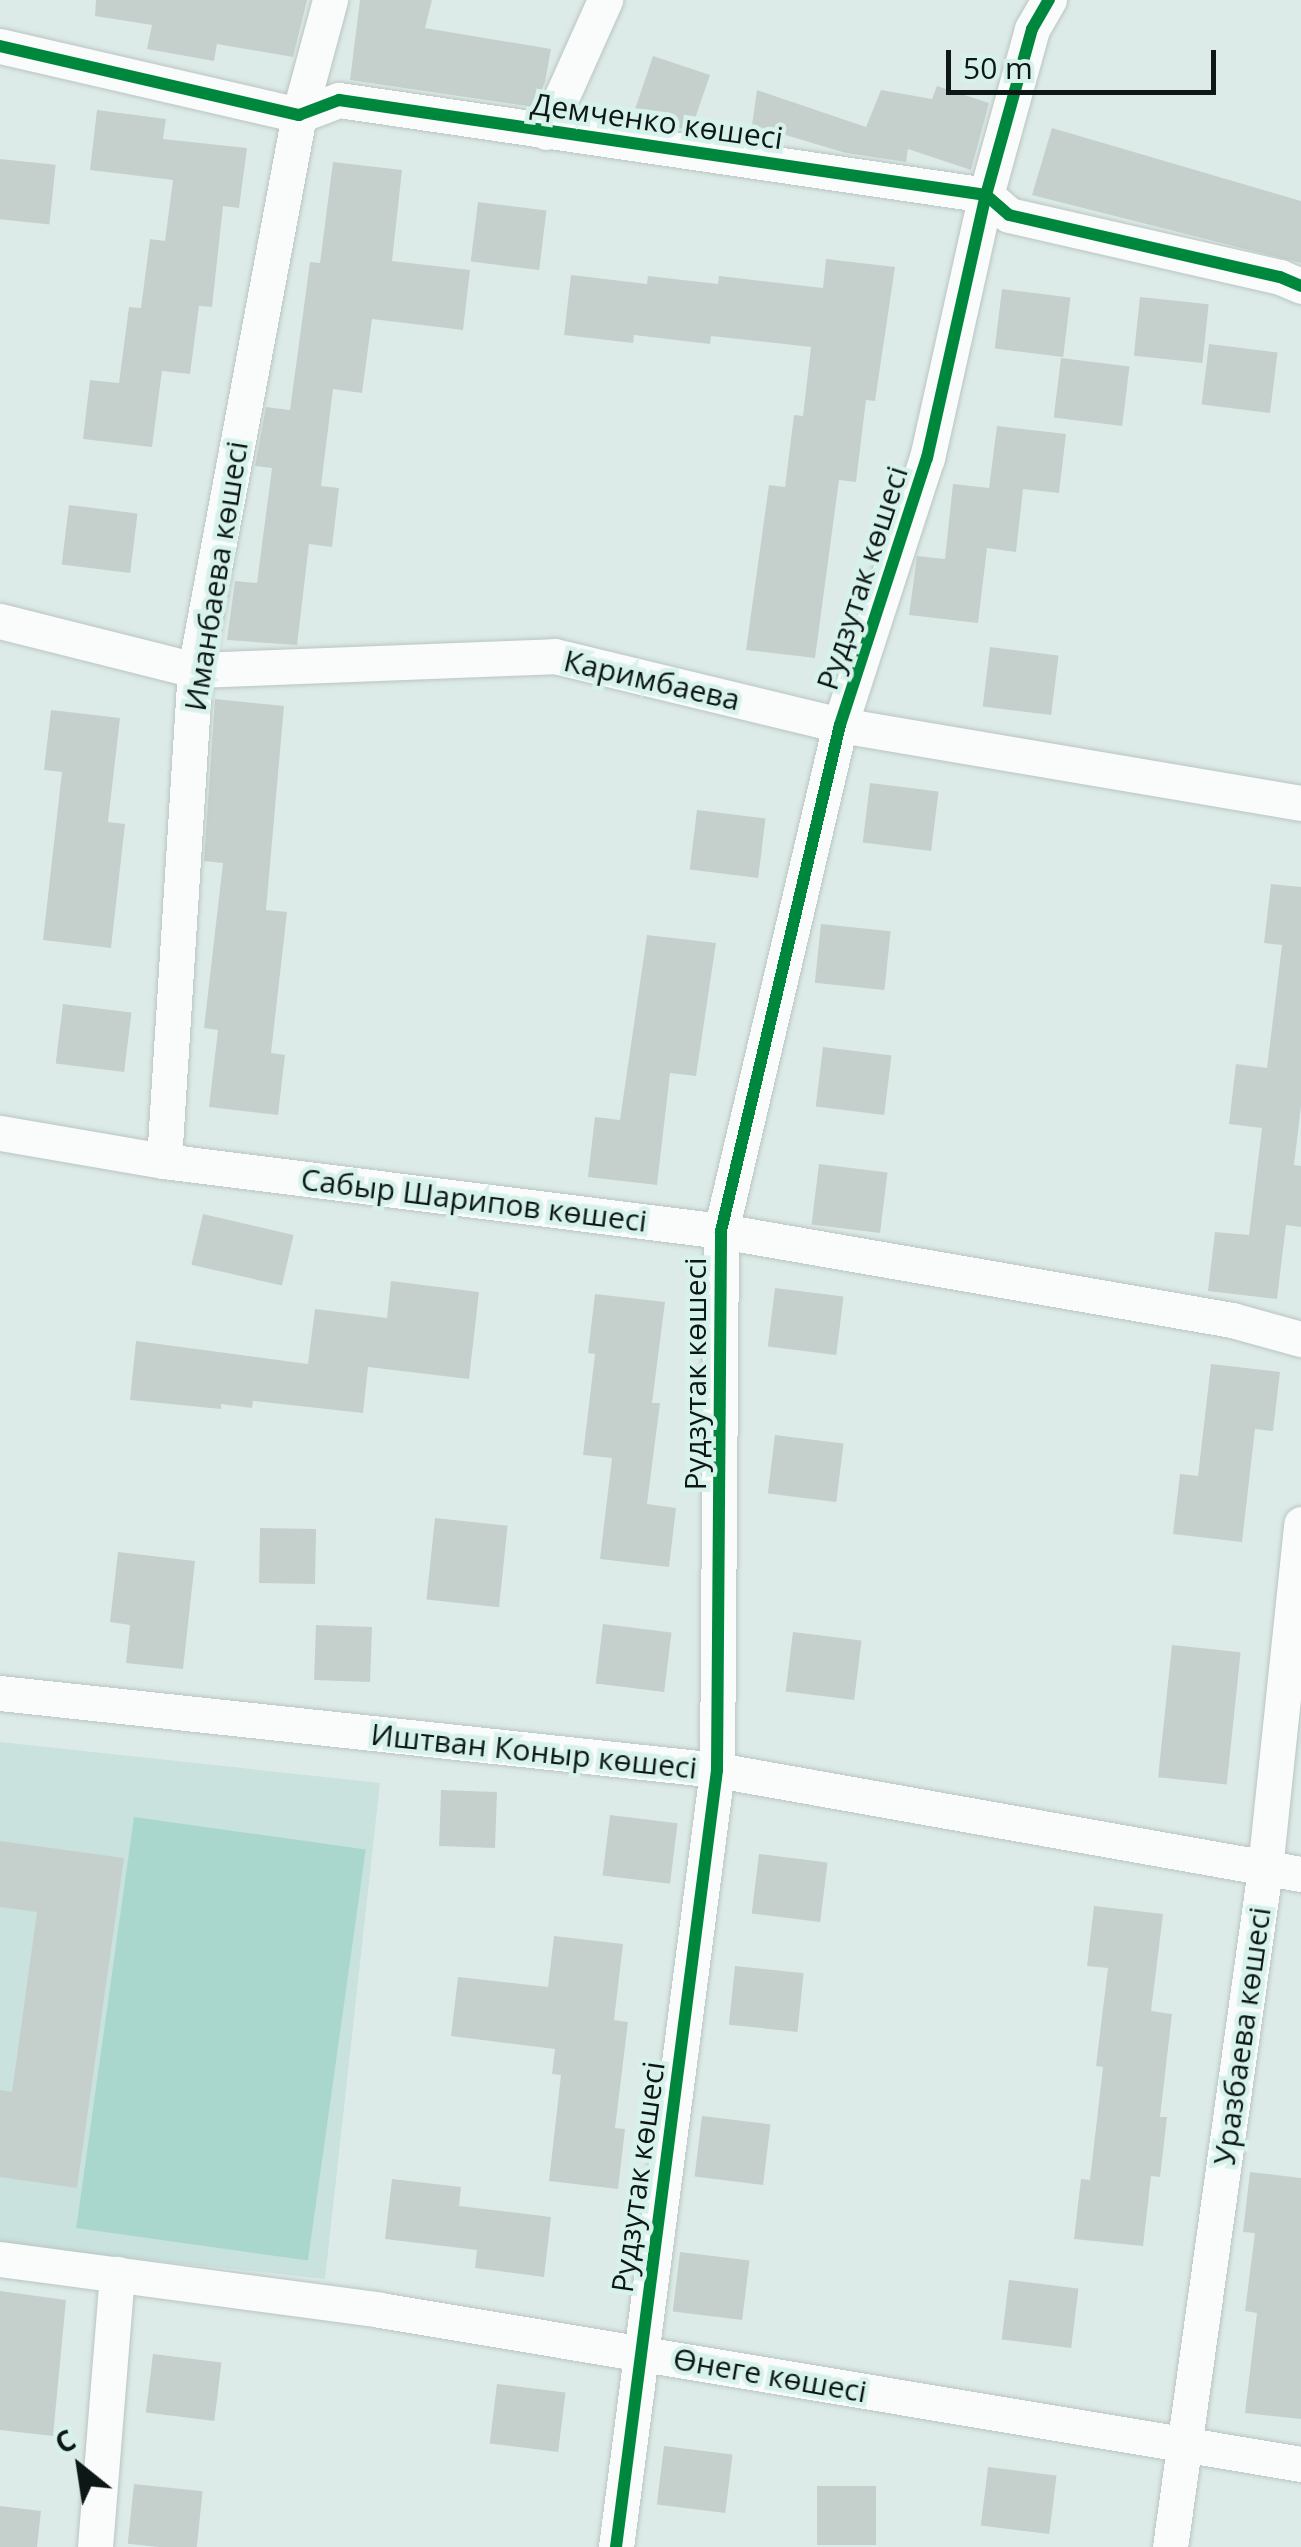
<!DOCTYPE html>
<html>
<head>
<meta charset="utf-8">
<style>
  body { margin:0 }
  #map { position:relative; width:1301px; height:2547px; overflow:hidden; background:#ddebe8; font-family:"Open Sans",sans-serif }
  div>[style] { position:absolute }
  .built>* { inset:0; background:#c9e2dd }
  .green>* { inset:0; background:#a9d7ce; transform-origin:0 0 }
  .building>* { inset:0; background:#c5d0cd; transform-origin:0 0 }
  .roads { filter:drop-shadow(0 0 2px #b9c5c2) drop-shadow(0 0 2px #b9c5c2) }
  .minor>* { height:35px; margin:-17.5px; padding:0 17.5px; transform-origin:17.5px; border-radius:17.5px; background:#fafcfc }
  .cycleway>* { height:12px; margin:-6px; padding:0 6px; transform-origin:6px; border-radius:6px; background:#00873e }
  span { translate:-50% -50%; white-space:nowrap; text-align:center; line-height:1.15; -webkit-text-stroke:9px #d7f1eb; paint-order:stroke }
  .street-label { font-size:30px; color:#0d1715 }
  .north { position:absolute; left:30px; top:2417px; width:100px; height:100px; -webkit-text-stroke:8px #d7f1eb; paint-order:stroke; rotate:330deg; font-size:28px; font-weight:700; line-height:40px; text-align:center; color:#0d1715 }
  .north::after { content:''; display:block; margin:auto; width:35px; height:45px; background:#0d1715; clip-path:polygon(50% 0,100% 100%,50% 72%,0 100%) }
  .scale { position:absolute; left:946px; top:50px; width:270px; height:45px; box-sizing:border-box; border:5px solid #0d1715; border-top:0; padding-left:12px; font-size:30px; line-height:35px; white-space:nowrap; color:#0d1715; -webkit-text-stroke:8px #d7f1eb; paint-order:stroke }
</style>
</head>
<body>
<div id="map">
  <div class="built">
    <i style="clip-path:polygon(0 1742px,380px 1783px,325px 2279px,0 2244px)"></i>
  </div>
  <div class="green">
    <i style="left:134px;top:1817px;width:234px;height:415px;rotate:8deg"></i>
  </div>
  <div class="building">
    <i style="clip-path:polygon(96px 0,307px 0,293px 57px,217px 44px,214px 61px,147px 49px,152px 25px,95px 16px)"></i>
    <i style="clip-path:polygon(360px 0,432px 0,425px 28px,551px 49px,545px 82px,534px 107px,350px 80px)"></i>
    <i style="clip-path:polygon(653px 56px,710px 75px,691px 130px,631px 121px)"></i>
    <i style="clip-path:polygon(937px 86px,989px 103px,971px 170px,908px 149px,906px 162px,846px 153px,752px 125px,757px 90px,866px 127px,881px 90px,932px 99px)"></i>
    <i style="clip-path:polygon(97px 110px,166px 119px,163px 139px,247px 148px,239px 208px,223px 206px,212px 307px,199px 306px,190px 374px,162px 371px,152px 447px,83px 439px,90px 380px,119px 383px,129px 307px,141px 308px,150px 239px,165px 241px,173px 180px,90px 170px)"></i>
    <i style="clip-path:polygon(1052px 128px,1301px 201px,1301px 263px,1032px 195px)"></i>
    <i style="left:0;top:159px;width:56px;height:60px;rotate:6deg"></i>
    <i style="clip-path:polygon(333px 162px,402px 170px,392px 261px,470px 270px,463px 330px,372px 319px,362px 393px,333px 389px,321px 486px,339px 488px,332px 547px,309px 544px,297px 645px,227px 640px,235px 581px,257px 583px,272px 468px,255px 466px,266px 407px,290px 410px,310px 262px,320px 263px)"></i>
    <i style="left:478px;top:202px;width:69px;height:60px;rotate:7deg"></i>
    <i style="clip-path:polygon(826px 259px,895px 267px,875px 401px,866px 400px,856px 482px,839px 480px,815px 658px,746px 650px,769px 485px,785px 487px,794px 415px,803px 416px,811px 347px,711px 336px,710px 344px,634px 335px,633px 343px,564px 335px,571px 275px,647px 284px,648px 276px,718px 284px,719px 276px,823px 288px)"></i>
    <i style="left:1002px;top:289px;width:69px;height:60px;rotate:7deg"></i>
    <i style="left:1140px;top:297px;width:69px;height:59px;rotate:6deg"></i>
    <i style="left:1209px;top:344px;width:69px;height:61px;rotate:7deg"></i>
    <i style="left:1061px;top:358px;width:69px;height:60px;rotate:7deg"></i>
    <i style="clip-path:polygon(997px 426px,1066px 434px,1059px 493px,1023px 489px,1016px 552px,987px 548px,978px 623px,909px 615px,917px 556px,945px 559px,953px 484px,989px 488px)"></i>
    <i style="left:69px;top:505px;width:69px;height:60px;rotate:7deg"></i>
    <i style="left:990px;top:647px;width:69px;height:60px;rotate:7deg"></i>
    <i style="clip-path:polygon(215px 699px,284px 706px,266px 910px,287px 912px,271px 1053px,285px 1055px,278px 1115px,209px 1107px,218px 1030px,204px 1028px,223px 863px,204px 861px)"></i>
    <i style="clip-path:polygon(51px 710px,120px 718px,108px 822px,125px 824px,111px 948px,43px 940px,62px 772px,44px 770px)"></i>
    <i style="left:870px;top:783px;width:69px;height:60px;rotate:7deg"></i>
    <i style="left:697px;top:810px;width:69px;height:60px;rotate:7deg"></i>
    <i style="clip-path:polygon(1271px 884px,1301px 887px,1301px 1106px,1294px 1165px,1301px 1166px,1301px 1227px,1286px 1225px,1277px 1299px,1208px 1291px,1215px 1232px,1249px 1235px,1262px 1128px,1229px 1124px,1236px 1064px,1267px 1068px,1282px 945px,1264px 943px)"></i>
    <i style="left:821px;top:924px;width:70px;height:59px;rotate:6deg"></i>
    <i style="clip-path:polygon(647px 935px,716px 943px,696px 1076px,670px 1073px,657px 1185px,588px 1177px,595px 1117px,620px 1120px)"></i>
    <i style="left:63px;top:1004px;width:69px;height:60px;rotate:7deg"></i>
    <i style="left:823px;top:1047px;width:69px;height:60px;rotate:7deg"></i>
    <i style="left:819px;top:1164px;width:69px;height:61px;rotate:7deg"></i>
    <i style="left:203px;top:1214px;width:93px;height:52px;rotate:13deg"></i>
    <i style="clip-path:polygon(391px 1281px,479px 1292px,469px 1379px,368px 1367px,363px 1413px,253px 1401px,252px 1408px,221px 1404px,221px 1409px,130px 1400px,136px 1341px,308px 1364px,315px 1309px,387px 1318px)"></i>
    <i style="left:775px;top:1288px;width:69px;height:59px;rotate:7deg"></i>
    <i style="clip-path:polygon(595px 1294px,665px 1302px,652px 1403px,660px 1403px,647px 1504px,676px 1508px,669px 1567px,600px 1559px,612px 1458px,583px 1455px,595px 1354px,588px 1353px)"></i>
    <i style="clip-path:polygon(1211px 1364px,1280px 1372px,1273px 1431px,1255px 1429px,1242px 1542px,1173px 1534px,1180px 1474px,1198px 1476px)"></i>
    <i style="left:775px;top:1435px;width:69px;height:59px;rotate:7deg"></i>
    <i style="left:435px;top:1518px;width:73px;height:82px;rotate:6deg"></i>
    <i style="left:260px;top:1528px;width:56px;height:55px;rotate:1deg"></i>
    <i style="clip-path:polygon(118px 1552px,195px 1561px,183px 1669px,126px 1663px,130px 1625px,110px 1622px)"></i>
    <i style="left:603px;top:1624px;width:69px;height:60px;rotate:7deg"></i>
    <i style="left:316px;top:1625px;width:56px;height:55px;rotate:2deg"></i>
    <i style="left:793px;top:1632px;width:69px;height:60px;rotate:7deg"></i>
    <i style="left:1172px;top:1645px;width:69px;height:133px;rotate:6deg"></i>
    <i style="left:441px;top:1790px;width:56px;height:56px;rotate:2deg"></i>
    <i style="left:610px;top:1815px;width:68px;height:61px;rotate:7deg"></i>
    <i style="clip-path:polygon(0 1841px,124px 1858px,77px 2188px,0 2177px,0 2090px,12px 2092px,37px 1912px,0 1907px)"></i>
    <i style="left:759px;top:1854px;width:69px;height:60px;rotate:7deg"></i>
    <i style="clip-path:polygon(1094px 1906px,1163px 1914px,1151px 2011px,1172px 2014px,1160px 2117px,1167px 2117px,1160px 2177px,1151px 2176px,1143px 2246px,1074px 2239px,1081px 2179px,1090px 2180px,1103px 2067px,1096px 2066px,1108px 1968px,1087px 1966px)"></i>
    <i style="clip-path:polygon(554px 1936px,623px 1944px,614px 2020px,628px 2022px,615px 2128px,625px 2129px,618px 2189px,549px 2181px,561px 2075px,552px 2074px,555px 2049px,451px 2036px,458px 1977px,548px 1987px)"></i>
    <i style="left:735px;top:1966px;width:69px;height:59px;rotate:6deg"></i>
    <i style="left:702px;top:2116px;width:69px;height:61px;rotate:7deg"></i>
    <i style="clip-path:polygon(1250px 2172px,1301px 2178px,1301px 2419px,1245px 2413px,1257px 2313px,1245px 2311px,1255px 2233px,1243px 2232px)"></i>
    <i style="clip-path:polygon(392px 2179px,461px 2187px,459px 2206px,551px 2217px,544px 2277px,475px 2268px,477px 2250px,385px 2239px)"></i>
    <i style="left:680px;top:2252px;width:70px;height:60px;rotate:7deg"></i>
    <i style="left:1009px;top:2280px;width:70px;height:60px;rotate:7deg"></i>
    <i style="clip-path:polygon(0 2291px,66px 2300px,53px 2436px,0 2430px)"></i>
    <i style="left:153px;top:2354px;width:69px;height:59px;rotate:7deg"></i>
    <i style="left:497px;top:2384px;width:69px;height:60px;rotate:7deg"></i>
    <i style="left:664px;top:2446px;width:69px;height:59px;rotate:7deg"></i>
    <i style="left:988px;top:2467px;width:69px;height:59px;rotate:7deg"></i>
    <i style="left:134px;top:2484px;width:69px;height:60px;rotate:6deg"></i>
    <i style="left:817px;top:2486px;width:59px;height:59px"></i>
    <i style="clip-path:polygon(0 2506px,41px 2511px,37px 2547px,0 2547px)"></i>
  </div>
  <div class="roads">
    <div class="minor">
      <i style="left:0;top:46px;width:307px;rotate:13deg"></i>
      <i style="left:299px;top:115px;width:43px;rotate:-20.6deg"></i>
      <i style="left:339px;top:100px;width:654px;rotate:8.35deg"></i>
      <i style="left:986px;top:195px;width:30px;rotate:41deg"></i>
      <i style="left:1009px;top:215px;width:278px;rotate:12.9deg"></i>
      <i style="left:1280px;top:277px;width:23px;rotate:23deg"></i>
      <i style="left:546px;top:132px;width:145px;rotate:-65.9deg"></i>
      <i style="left:0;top:621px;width:201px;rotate:14.1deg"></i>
      <i style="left:195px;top:670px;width:360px;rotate:-2.2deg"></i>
      <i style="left:555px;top:656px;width:293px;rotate:13.6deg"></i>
      <i style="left:840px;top:725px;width:468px;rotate:9.6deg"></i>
      <i style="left:0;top:1133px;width:166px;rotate:9.7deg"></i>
      <i style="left:164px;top:1161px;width:561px;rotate:7.16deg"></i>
      <i style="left:721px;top:1231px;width:519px;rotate:9.88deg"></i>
      <i style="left:1232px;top:1320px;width:72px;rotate:15.4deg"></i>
      <i style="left:164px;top:1161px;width:492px;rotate:-86.4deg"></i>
      <i style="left:195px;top:670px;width:565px;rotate:-79.39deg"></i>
      <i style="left:299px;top:115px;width:119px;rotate:-74.9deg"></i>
      <i style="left:0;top:1693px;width:721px;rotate:6.13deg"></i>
      <i style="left:717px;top:1770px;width:593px;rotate:10.1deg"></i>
      <i style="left:0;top:2259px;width:383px;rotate:7.6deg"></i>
      <i style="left:380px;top:2310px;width:934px;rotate:9.49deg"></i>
      <i style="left:95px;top:2547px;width:274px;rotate:-85.4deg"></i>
      <i style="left:616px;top:2547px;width:784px;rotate:-82.59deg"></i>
      <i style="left:717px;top:1770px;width:539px;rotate:-89.57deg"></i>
      <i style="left:721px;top:1231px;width:520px;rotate:-76.77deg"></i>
      <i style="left:840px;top:725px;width:281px;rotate:-72deg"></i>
      <i style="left:927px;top:458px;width:270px;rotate:-77.4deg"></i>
      <i style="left:986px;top:195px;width:172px;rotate:-74.5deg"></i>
      <i style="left:1032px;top:29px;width:34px;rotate:-60deg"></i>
      <i style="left:1170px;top:2547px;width:685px;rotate:-82.02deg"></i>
      <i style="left:1265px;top:1869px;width:347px;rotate:-84deg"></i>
    </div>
  </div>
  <div class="cycleway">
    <i style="left:0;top:46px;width:307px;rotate:13deg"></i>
    <i style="left:299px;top:115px;width:43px;rotate:-20.6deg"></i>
    <i style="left:339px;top:100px;width:654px;rotate:8.35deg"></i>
    <i style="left:986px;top:195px;width:30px;rotate:41deg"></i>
    <i style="left:1009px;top:215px;width:278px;rotate:12.9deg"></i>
    <i style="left:1280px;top:277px;width:23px;rotate:23deg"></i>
    <i style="left:616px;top:2547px;width:784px;rotate:-82.59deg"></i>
    <i style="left:717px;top:1770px;width:539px;rotate:-89.57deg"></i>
    <i style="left:721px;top:1231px;width:520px;rotate:-76.77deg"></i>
    <i style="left:840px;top:725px;width:281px;rotate:-72deg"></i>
    <i style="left:927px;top:458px;width:270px;rotate:-77.4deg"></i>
    <i style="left:986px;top:195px;width:172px;rotate:-74.5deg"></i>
    <i style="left:1032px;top:29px;width:34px;rotate:-60deg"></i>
  </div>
  <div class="street-label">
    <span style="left:657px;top:121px;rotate:8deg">Демченко көшесі</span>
    <span style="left:216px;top:576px;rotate:-81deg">Иманбаева көшесі</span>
    <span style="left:862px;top:578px;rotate:-72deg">Рудзутак көшесі</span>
    <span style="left:652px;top:680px;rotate:13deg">Каримбаева</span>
    <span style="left:474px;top:1200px;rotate:7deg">Сабыр Шарипов көшесі</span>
    <span style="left:695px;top:1374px;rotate:-90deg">Рудзутак көшесі</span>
    <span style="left:534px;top:1751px;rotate:6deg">Иштван Коныр көшесі</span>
    <span style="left:1242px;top:2036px;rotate:-82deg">Уразбаева көшесі</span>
    <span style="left:638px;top:2177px;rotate:-82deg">Рудзутак көшесі</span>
    <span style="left:770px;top:2375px;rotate:10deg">Өнеге көшесі</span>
  </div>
  <div class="north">С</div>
  <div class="scale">50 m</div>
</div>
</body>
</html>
